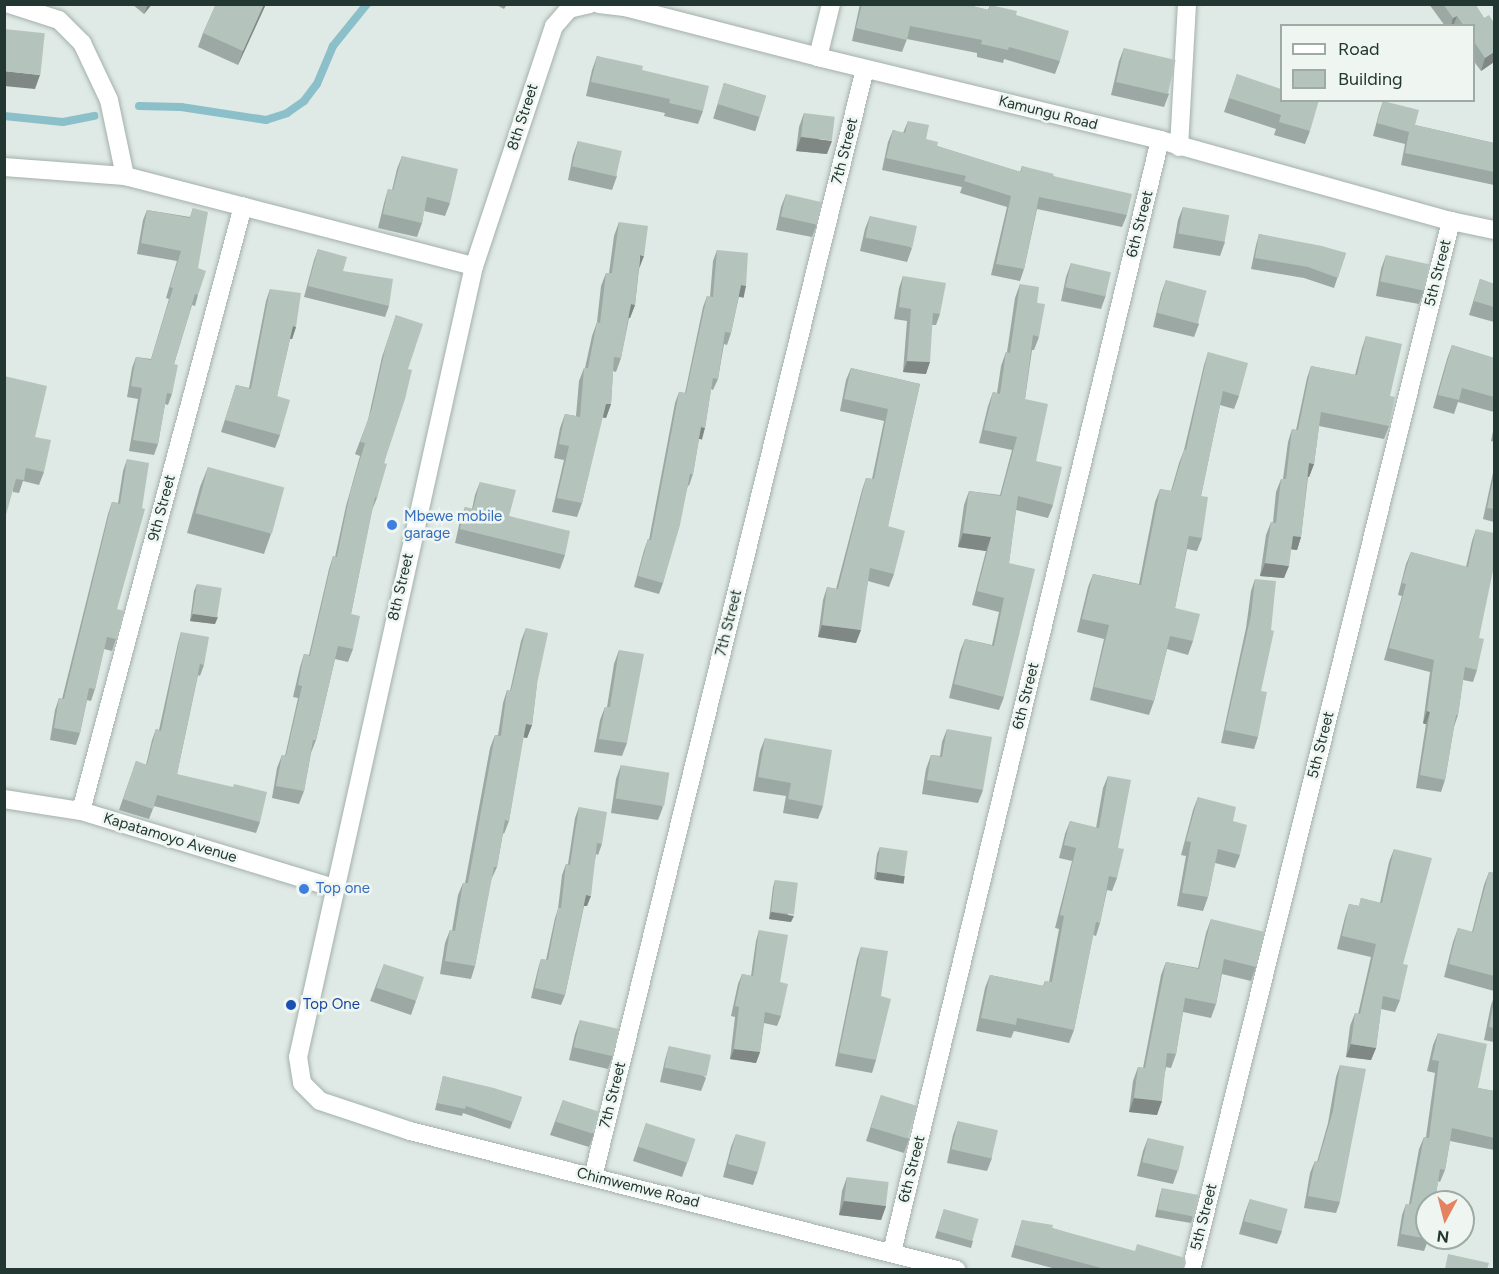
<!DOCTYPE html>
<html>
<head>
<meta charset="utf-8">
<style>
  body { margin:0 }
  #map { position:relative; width:1499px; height:1274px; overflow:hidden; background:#dfe9e5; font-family:Figtree,sans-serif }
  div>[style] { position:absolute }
  .stream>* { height:8px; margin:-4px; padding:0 4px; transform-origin:4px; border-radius:4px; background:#8bbfc9 }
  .roads { filter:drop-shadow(0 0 2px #a3b0ac) drop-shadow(0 0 2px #a3b0ac) }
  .minor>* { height:18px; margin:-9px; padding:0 9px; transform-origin:9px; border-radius:9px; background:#fff }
  .tertiary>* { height:18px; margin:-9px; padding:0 9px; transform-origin:9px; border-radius:9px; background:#fff }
  .wall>* { inset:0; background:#9ca8a3; transform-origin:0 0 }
  .shaded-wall>* { inset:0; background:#7f8884; transform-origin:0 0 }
  .building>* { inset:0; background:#b5c3bd; transform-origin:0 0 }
  .dots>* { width:16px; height:16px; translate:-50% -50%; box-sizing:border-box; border:3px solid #eff6f2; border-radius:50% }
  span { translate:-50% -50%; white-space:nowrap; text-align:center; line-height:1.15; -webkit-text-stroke:5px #eff6f2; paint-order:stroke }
  .street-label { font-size:15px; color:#223732 }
  .shop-label { font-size:15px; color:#366cbe }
  .left { translate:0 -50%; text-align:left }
  .transit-label { font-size:15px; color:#164399 }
  .frame { position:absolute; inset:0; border:6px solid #223732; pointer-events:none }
  .legend { position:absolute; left:1280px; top:24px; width:195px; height:78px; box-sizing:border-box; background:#eff6f2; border:2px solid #9daaa5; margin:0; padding:8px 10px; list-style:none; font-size:18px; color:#223732 }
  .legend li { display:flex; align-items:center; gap:12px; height:30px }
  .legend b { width:30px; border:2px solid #9daaa5 }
  .north { position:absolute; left:1415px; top:1190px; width:60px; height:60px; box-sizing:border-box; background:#eff6f2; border:2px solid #9daaa5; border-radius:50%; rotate:187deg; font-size:16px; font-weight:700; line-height:24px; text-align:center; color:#223732 }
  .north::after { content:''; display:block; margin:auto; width:21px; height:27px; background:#e48361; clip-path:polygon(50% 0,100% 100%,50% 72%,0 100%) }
</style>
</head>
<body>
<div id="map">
  <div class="stream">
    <i style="left:139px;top:106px;width:42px;rotate:1.4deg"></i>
    <i style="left:181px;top:107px;width:86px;rotate:8.7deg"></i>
    <i style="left:266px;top:120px;width:22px;rotate:-18deg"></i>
    <i style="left:287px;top:113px;width:21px;rotate:-35deg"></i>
    <i style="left:304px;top:101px;width:21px;rotate:-53deg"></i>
    <i style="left:317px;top:84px;width:41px;rotate:-67.2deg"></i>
    <i style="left:333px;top:46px;width:54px;rotate:-51deg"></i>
    <i style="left:4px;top:116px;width:59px;rotate:5.8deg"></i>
    <i style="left:63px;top:122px;width:32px;rotate:-11deg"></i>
  </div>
  <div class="roads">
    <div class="minor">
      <i style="left:9px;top:4px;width:52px;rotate:17.7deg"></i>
      <i style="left:59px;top:20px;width:33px;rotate:45deg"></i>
      <i style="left:82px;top:43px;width:63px;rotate:64.7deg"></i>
      <i style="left:109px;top:100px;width:78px;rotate:78.1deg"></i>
      <i style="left:818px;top:57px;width:55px;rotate:-76.2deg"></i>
      <i style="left:1179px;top:147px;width:143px;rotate:-86.8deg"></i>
      <i style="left:4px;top:167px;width:121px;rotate:4.3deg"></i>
      <i style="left:125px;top:176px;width:360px;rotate:14.5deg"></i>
      <i style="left:4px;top:799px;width:78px;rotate:8.9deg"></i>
      <i style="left:81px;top:811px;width:264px;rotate:16.9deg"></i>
      <i style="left:81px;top:811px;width:626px;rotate:-75.01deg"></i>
      <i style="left:593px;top:1177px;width:1141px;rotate:-76.21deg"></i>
      <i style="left:892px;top:1252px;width:1144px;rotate:-76.45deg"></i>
      <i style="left:1191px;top:1270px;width:1081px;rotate:-76.08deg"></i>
    </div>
    <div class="tertiary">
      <i style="left:590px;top:4px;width:22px;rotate:167deg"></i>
      <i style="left:569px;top:9px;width:23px;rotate:131deg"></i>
      <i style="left:554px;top:26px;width:253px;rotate:108.4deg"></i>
      <i style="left:474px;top:266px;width:810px;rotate:102.54deg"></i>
      <i style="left:298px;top:1057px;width:26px;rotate:81deg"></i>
      <i style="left:302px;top:1083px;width:25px;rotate:45deg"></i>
      <i style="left:320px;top:1101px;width:95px;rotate:18.4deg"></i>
      <i style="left:410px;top:1131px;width:564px;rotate:14.26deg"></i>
      <i style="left:599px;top:4px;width:26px;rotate:7deg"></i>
      <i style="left:625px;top:7px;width:199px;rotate:14.5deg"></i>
      <i style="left:818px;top:57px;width:352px;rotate:13.6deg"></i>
      <i style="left:1160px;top:140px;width:302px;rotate:15.6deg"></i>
      <i style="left:1451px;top:221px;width:44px;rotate:11.8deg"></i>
    </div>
  </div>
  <div class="wall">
    <i style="clip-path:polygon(132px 4px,152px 4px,144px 14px)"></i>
    <i style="clip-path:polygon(216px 4px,266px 4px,238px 65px,198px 47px,203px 33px)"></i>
    <i style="clip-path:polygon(495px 4px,507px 4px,504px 9px)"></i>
    <i style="clip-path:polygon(860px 4px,964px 4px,988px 10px,990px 5px,1016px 15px,1060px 61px,1055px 74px,1004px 59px,1003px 63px,977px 57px,977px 53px,907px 39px,902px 52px,852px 41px)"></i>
    <i style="clip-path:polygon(1429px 4px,1475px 4px,1484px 18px,1494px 23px,1494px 62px,1481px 71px,1473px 60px,1473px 26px,1445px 26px)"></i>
    <i style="clip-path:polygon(1124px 48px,1169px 94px,1164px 107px,1111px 95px,1119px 61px)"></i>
    <i style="clip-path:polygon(597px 56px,642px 70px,703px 111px,698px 124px,664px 116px,665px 113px,586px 96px,592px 70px)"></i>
    <i style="clip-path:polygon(1237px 74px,1310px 131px,1305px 144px,1274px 135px,1276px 129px,1224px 112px)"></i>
    <i style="left:724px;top:83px;width:44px;height:37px;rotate:17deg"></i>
    <i style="clip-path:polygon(1383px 101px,1415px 125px,1494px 143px,1494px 185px,1401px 165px,1405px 144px,1373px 136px,1379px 113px)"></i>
    <i style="clip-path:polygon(804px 113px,827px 154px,796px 151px,799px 127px)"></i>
    <i style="clip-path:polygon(908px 121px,926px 139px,937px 146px,1020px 172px,1022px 166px,1053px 176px,1127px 215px,1122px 227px,1037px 209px,1024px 269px,1020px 281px,991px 275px,1007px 207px,960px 193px,962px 187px,882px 170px,888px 142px,893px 130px,903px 133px)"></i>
    <i style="clip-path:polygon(578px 141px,617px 176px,612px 190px,568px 180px,573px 155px)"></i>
    <i style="clip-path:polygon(402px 156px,450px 203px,445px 216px,424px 211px,422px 223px,417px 237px,378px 228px,384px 203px,388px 189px,392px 190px,397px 169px)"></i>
    <i style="clip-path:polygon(786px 194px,817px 224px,812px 237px,776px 230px,781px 207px)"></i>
    <i style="clip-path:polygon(1183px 207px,1225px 242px,1220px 256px,1173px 248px,1178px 220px)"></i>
    <i style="clip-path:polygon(193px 208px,198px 268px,198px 295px,195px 306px,192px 305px,174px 364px,172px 394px,168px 405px,165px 404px,158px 444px,154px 455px,129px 451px,138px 399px,127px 397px,132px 368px,136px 357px,151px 359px,169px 299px,166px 298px,177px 261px,137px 254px,143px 220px,147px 210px,190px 217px)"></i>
    <i style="clip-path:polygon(870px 216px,912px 248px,907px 262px,860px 251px,865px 229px)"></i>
    <i style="clip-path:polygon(619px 222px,639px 269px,635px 305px,630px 318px,629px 318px,621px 358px,616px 372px,613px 371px,611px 404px,606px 418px,602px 417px,582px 503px,577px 517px,552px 512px,564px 460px,554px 458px,560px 428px,565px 414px,576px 416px,579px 381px,584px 368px,585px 368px,592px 336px,597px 322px,601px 286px,606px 273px,609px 273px,614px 236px)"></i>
    <i style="clip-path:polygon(1259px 234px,1346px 253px,1334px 288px,1304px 278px,1251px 269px,1256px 245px)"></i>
    <i style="clip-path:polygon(318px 249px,343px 271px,389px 306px,385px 317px,304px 297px,314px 260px)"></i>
    <i style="clip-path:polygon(717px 250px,746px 286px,742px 297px,739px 296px,731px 333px,727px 345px,724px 344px,718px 379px,713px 390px,711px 389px,705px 428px,701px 439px,699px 439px,693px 474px,689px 486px,688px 485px,663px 583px,659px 594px,634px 587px,644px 550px,648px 539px,649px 540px,675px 403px,679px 392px,685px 393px,703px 307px,707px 296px,710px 297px,713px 261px)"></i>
    <i style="clip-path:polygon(1386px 255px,1424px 290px,1419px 304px,1376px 296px,1381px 269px)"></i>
    <i style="clip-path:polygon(1071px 263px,1106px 295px,1101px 309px,1061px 301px,1066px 277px)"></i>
    <i style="clip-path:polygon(903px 276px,940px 314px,936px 325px,932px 325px,926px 374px,903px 372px,907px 321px,894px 319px,899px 288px)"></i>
    <i style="clip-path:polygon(1480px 279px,1494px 284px,1494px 322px,1469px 315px)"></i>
    <i style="clip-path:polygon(1166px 280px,1199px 324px,1194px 337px,1153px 327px,1161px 294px)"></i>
    <i style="clip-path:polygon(1020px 284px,1037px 303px,1039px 337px,1034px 350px,1032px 350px,1025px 399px,1036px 461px,1053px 505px,1048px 518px,1016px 510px,1009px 563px,1004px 697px,999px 710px,949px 698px,960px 652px,965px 639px,992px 645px,999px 612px,972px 605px,986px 551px,958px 547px,964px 505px,969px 491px,1000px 495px,1012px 450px,979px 443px,988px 406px,993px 392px,997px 393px,1001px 366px,1006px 352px,1007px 352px,1015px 298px)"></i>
    <i style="clip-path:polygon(270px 289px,296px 327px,292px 339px,290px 339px,277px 396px,280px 435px,275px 448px,221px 432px,236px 385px,249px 388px,266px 301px)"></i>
    <i style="clip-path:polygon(396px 315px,408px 369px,384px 463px,377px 498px,372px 510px,351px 614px,353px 649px,348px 662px,335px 659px,316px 740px,311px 753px,304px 791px,299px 804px,272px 798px,277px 768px,282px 755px,285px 756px,298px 698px,293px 697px,300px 667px,304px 654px,309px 655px,329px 569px,333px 556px,335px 557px,346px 506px,360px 456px,355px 454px,368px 420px,382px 357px)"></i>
    <i style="clip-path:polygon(1366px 336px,1390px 396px,1389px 426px,1384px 439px,1319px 426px,1314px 464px,1309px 477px,1308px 477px,1301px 537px,1297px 550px,1291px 549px,1284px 578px,1260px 576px,1266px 535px,1271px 522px,1273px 522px,1276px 492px,1281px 479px,1283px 479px,1288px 442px,1292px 429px,1296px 430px,1307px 378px,1311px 366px,1355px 375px,1362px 348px)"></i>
    <i style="clip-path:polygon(1452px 345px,1494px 358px,1494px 412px,1458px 402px,1454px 414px,1433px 408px,1447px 359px)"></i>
    <i style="clip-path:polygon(1208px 352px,1239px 396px,1234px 409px,1220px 405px,1201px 496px,1202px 538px,1197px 551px,1187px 549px,1175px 608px,1193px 641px,1188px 655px,1167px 649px,1154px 701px,1149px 715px,1090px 700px,1104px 639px,1077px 632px,1088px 587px,1093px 574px,1139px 584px,1155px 502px,1160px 489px,1171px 491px,1179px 463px,1184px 450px,1204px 365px)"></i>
    <i style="clip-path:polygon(851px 368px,920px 384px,888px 526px,894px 574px,889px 587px,868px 581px,856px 643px,818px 637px,823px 600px,827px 587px,836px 589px,862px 490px,866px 478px,872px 479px,884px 421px,840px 411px,846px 380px)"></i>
    <i style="clip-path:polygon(4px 376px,35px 437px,44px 472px,39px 485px,23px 481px,19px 493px,13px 492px)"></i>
    <i style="clip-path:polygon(1494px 426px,1494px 442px,1491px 441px)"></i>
    <i style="clip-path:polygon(127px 459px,117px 609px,116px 639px,112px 651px,104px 649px,95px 689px,91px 701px,87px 700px,80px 733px,76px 745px,50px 740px,55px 710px,59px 698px,62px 699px,108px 514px,112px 502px,118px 503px,123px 471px)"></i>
    <i style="clip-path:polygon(208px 467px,271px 534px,264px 554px,187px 533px,200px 487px)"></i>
    <i style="clip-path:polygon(1494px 468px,1494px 522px,1483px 519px)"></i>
    <i style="clip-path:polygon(480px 482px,509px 516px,565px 555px,560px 569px,455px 543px,460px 521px,465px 507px,472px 509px,475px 495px)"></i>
    <i style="clip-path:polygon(1476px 529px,1479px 638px,1477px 670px,1473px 682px,1463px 680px,1458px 715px,1454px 727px,1445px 780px,1441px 792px,1416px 788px,1426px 724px,1423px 723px,1430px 672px,1384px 660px,1402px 596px,1398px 595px,1406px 564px,1411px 552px,1466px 567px,1472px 541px)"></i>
    <i style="clip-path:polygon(1255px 579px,1261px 691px,1258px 737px,1254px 749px,1221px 743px,1246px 628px,1251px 591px)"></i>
    <i style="clip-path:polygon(197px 584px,215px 624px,190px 621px,194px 591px)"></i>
    <i style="clip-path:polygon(526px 628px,537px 684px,532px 725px,527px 738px,523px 737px,509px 821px,504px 834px,503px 833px,497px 867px,491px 880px,475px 966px,471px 979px,440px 974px,445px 943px,450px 930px,452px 931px,458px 895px,463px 883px,465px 883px,490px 748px,495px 735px,498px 735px,503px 703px,507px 690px,510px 691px,521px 641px)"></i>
    <i style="clip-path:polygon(181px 632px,204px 665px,200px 676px,198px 675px,177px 774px,260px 822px,256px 833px,154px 806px,149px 819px,119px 810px,136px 761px,146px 765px,152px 740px,156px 729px,159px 730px,178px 643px)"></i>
    <i style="clip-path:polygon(619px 650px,627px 743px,622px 756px,594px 752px,600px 720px,605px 707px,607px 707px,614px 664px)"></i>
    <i style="clip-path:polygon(947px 729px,983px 790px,978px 803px,922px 794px,926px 769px,931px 755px,940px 756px,942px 742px)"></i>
    <i style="clip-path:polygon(765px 738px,823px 806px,818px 819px,783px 813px,786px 796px,753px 791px,760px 751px)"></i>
    <i style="clip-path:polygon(621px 765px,663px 807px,658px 820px,611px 813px,616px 779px)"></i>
    <i style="clip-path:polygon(1108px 776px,1118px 848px,1117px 878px,1112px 891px,1107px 890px,1100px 923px,1096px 936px,1093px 935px,1074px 1030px,1069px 1043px,1014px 1031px,1011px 1038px,976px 1031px,985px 988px,990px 975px,1043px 986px,1045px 981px,1049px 982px,1059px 929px,1055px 928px,1072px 861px,1059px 858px,1065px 834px,1070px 821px,1096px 828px,1103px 788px)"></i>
    <i style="clip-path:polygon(1198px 797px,1233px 821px,1240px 855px,1235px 868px,1215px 863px,1208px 897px,1203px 911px,1177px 906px,1186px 856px,1181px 855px,1193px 810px)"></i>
    <i style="clip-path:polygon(579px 807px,602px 844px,598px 855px,596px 854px,587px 906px,584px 906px,565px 995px,561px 1005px,531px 998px,538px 969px,541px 959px,546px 960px,555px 918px,558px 909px,562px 875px,566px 864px,568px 864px,575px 818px)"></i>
    <i style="clip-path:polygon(880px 847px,903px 883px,874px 879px,877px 854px)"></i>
    <i style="clip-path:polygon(1394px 849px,1403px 964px,1400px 1000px,1395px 1012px,1381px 1009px,1376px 1048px,1371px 1060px,1346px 1057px,1350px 1026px,1355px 1013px,1358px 1014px,1371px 957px,1337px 949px,1345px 917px,1349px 904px,1359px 906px,1361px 898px,1380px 903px,1389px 862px)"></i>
    <i style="clip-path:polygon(1489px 872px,1494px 873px,1494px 991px,1444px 977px,1453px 942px,1458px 928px,1472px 932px,1484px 885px)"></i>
    <i style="clip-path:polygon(775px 880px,791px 922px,769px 919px,773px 887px)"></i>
    <i style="clip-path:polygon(1211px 919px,1256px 967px,1251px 981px,1222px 974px,1216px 1004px,1211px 1018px,1183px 1012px,1176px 1054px,1171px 1068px,1166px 1067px,1157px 1115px,1129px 1112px,1133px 1081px,1138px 1067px,1143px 1068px,1161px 975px,1166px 962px,1198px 968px,1206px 933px)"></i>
    <i style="clip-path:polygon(759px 930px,780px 982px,781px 1016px,777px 1026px,764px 1023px,760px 1052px,756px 1063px,730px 1059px,735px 1017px,731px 1016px,738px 984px,742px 974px,751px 976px,756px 941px)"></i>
    <i style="clip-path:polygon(861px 947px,881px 996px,876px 1060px,872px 1073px,835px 1066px,857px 959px)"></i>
    <i style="clip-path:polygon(384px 964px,416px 1001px,411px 1015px,370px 1001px)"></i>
    <i style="clip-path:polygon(1494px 997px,1494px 1042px,1484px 1040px,1491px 1005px)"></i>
    <i style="clip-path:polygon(580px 1020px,613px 1055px,608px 1069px,569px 1060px,575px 1034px)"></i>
    <i style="clip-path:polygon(1438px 1033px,1478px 1088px,1494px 1091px,1494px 1150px,1450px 1141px,1445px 1170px,1440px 1182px,1438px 1181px,1429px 1238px,1424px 1251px,1397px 1246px,1402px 1215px,1406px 1204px,1409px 1204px,1419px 1149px,1424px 1137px,1426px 1137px,1435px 1073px,1427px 1071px,1433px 1045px)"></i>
    <i style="clip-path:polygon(669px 1046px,706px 1078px,701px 1091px,660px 1082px,665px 1060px)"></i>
    <i style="clip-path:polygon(1340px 1065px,1340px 1202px,1336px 1213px,1304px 1208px,1310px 1173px,1315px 1161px,1317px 1162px,1328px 1123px,1336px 1077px)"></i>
    <i style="clip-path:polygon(443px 1076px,522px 1097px,510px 1129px,463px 1113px,462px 1116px,435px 1110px)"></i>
    <i style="clip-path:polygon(881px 1095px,909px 1139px,904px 1153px,866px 1141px)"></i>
    <i style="clip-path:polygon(563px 1100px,594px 1134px,589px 1147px,550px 1135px)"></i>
    <i style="clip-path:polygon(958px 1121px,992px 1158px,987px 1171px,947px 1163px,953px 1135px)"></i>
    <i style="clip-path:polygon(646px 1123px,687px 1163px,682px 1177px,633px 1161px)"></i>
    <i style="clip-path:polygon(736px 1134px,758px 1171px,753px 1185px,723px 1177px,731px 1147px)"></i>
    <i style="clip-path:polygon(1148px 1138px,1178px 1170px,1173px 1184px,1137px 1176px,1143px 1151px)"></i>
    <i style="clip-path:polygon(847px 1177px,886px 1206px,881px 1220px,839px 1215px,842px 1191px)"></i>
    <i style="clip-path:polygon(1162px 1188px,1193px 1217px,1191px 1223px,1155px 1217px,1160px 1195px)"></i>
    <i style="clip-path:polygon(1250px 1199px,1282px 1231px,1277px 1244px,1239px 1234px,1245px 1213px)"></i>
    <i style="clip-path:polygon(944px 1209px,973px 1241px,971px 1248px,935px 1238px)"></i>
    <i style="clip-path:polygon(1022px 1220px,1052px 1228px,1184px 1269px,1056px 1269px,1011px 1257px)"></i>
  </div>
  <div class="shaded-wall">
    <i style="clip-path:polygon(148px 4px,152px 4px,144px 14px)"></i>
    <i style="clip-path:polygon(264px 4px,266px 4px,238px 65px,243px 51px)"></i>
    <i style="clip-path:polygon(1457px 16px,1453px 26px,1451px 26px,1453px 18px)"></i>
    <i style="clip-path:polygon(1494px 52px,1494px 62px,1481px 71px,1485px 58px)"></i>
    <i style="clip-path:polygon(4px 71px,40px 75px,35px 89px,4px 86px)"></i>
    <i style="clip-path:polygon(801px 137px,832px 141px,827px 154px,796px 151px)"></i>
    <i style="clip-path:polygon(640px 255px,644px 256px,639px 269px)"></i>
    <i style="left:741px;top:285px;width:5px;height:12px;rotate:11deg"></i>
    <i style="clip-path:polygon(631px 304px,635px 305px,630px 318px,626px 318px)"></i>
    <i style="clip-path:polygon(293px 326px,296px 327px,292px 339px,289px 339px)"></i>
    <i style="clip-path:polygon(907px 361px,930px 362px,926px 374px,903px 372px)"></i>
    <i style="clip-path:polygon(606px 404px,611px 404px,606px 418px,601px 417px)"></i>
    <i style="left:701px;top:427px;width:4px;height:12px;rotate:14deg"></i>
    <i style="clip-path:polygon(1309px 463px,1314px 464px,1309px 477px,1305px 476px)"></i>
    <i style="clip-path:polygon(963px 533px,991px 537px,986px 551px,958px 547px)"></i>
    <i style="clip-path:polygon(1293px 536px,1301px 537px,1297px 550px,1288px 549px)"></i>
    <i style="clip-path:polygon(1265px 563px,1289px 566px,1284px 578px,1260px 576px)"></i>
    <i style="clip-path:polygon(193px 614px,218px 617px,215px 624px,190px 621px)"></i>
    <i style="clip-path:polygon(822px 625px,861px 630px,856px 643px,818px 637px)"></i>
    <i style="left:1427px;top:711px;width:3px;height:13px;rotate:18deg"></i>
    <i style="clip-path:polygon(526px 724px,532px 725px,527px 738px,521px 737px)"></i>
    <i style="left:877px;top:872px;width:28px;height:8px;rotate:8deg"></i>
    <i style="clip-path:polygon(586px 895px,591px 896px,587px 906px,582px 906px)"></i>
    <i style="clip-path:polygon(771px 912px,794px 916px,791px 922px,769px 919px)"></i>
    <i style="clip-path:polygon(1351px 1044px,1376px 1048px,1371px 1060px,1346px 1057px)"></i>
    <i style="clip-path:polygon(734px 1049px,760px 1052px,756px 1063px,730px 1059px)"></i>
    <i style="clip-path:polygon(1134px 1098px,1162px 1101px,1157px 1115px,1129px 1112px)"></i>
    <i style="clip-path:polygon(844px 1201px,886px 1206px,881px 1220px,839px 1215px)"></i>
  </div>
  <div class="building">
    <i style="clip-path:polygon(216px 4px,264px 4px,243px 51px,203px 33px)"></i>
    <i style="clip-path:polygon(862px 4px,964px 4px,989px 10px,990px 5px,1017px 11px,1016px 15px,1069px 31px,1060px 61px,1009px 47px,1008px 50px,981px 44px,982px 40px,910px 26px,907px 40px,856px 28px)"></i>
    <i style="clip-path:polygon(1443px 4px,1475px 4px,1484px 18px,1489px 15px,1494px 23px,1494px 52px,1485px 58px,1473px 40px,1473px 26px,1464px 26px,1457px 16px,1453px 18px)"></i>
    <i style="left:4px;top:29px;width:41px;height:42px;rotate:6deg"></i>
    <i style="left:1124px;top:48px;width:53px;height:35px;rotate:13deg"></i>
    <i style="clip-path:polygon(597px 56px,643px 66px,642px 70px,709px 86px,703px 111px,669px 103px,670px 99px,591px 82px)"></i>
    <i style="clip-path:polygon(1237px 74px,1281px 89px,1281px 100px,1319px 100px,1310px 131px,1279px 122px,1281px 115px,1229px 98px)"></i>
    <i style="left:724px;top:83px;width:44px;height:22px;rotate:17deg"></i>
    <i style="clip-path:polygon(1383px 101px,1419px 110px,1415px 125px,1494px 143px,1494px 172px,1405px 153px,1409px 132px,1377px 123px)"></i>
    <i style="left:804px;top:113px;width:31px;height:24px;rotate:7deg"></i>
    <i style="clip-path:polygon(908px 121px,929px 125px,926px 139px,938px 142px,937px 146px,1021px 172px,1022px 166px,1054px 174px,1053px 176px,1132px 194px,1127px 215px,1039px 197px,1024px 269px,996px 264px,1011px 196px,964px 181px,966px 176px,886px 158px,893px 130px,905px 133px)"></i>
    <i style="left:578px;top:141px;width:45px;height:26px;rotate:13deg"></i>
    <i style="clip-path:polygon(402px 156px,458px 169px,450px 203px,427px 197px,422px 223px,383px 214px,388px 189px,393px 190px)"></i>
    <i style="left:786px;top:194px;width:37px;height:23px;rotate:13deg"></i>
    <i style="left:1183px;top:207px;width:47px;height:27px;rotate:10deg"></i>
    <i style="clip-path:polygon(193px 208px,208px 212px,198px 268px,206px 271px,198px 295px,195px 294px,174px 364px,178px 365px,172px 394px,167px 393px,158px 444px,133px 440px,142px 388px,131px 386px,136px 357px,151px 360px,173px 288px,170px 287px,181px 251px,141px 243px,147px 210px,190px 218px)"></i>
    <i style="left:870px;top:216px;width:48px;height:22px;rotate:12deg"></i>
    <i style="clip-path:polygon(619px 222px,648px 226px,644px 256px,640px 255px,635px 305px,631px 304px,621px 358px,614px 357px,611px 404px,606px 404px,582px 503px,557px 498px,569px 446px,559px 444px,565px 414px,580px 417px,584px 368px,588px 368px,597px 322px,600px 323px,606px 273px,612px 273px)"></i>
    <i style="clip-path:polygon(1259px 234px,1322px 246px,1346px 253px,1338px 278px,1308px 267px,1255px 258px)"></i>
    <i style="clip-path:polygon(318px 249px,347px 257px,343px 271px,393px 279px,389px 306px,308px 286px)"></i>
    <i style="clip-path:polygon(717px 250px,748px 253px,746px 286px,741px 285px,731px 333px,725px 332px,718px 379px,713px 378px,705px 428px,701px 427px,693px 474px,690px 474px,680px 525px,663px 583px,638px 576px,648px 539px,651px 540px,679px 392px,686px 393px,707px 296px,713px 297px)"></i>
    <i style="left:1386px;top:255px;width:44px;height:27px;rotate:12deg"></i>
    <i style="left:1071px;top:263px;width:41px;height:25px;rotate:13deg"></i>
    <i style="clip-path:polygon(903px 276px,946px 283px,940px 314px,933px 313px,930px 362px,907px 361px,911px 309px,899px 307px)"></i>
    <i style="clip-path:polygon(1480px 279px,1494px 284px,1494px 307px,1474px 301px)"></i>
    <i style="left:1166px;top:280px;width:42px;height:34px;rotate:15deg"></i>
    <i style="clip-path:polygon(1020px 284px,1039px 287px,1037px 303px,1045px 304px,1039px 337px,1033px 335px,1025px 399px,1048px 404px,1036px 461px,1062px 467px,1053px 505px,1018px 496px,1009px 563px,1035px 569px,1004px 697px,954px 684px,965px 639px,994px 646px,1004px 598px,977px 591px,991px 537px,963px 533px,969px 491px,1001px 496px,1017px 437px,984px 430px,993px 392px,1000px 394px,1006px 352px,1010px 353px)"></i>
    <i style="clip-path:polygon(270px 289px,301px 293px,296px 327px,293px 326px,277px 396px,290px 400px,280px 435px,225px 420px,236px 385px,251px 389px)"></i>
    <i style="clip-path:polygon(396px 315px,423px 324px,408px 369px,412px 370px,405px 399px,384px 463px,387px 464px,377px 498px,375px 497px,351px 614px,360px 616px,353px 649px,338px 646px,316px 740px,313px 740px,304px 791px,276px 786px,282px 755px,286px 756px,302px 686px,298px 685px,304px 654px,310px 656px,333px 556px,337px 557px,350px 493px,365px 443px,360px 442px,372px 408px,386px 345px)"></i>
    <i style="clip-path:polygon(1366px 336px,1402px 344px,1390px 396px,1395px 397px,1389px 426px,1321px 412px,1314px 464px,1309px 463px,1301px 537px,1293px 536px,1289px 566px,1265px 563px,1271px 522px,1276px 523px,1281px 479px,1286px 479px,1292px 429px,1298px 430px,1311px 366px,1357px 375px)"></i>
    <i style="clip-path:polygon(1452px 345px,1494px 358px,1494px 397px,1462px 388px,1459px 400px,1438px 395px)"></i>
    <i style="clip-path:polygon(1208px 352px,1248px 363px,1239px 396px,1223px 391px,1201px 496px,1208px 497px,1202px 538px,1189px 536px,1175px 608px,1200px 614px,1193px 641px,1170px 636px,1154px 701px,1094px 687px,1109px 625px,1082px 619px,1093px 574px,1141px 585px,1160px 489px,1172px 491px,1184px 450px,1186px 450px)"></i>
    <i style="clip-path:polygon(851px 368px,920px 384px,888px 526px,905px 531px,894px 574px,870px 568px,861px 630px,822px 625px,827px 587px,838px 589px,866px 478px,874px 479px,888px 409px,844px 399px)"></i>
    <i style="clip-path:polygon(4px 376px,47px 386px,35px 437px,51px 440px,44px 472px,26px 468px,24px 480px,16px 479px,4px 522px)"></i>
    <i style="clip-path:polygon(127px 459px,149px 463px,142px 508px,145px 509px,117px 609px,124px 611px,116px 639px,107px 637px,95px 689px,89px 688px,80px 733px,54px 728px,59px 698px,64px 699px,112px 502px,120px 504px)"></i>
    <i style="left:208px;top:467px;width:79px;height:48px;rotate:15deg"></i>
    <i style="clip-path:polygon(1494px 476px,1494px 509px,1487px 508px)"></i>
    <i style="clip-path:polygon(480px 482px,516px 490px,509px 516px,570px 531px,565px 555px,460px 529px,465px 507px,473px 509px)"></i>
    <i style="clip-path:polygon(1476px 529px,1494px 533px,1494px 566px,1479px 638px,1484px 639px,1477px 670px,1465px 667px,1458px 715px,1456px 715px,1445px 780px,1420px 775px,1430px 712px,1427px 711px,1434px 660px,1389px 648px,1406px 584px,1402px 583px,1411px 552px,1468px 567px)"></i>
    <i style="clip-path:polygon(1255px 579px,1276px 581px,1271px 630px,1274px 631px,1261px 691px,1267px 692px,1258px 737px,1225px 730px,1251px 615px)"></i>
    <i style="left:197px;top:584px;width:25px;height:30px;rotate:9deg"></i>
    <i style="clip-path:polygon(526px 628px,548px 633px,537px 684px,532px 725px,526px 724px,509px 821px,505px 820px,497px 867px,494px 867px,475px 966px,445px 961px,450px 930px,455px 931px,463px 883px,468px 883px,495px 735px,501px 736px,507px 690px,511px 691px)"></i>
    <i style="clip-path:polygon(181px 632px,209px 637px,204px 665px,200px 664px,177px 774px,233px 787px,234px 784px,267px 792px,260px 822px,157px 795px,153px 809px,123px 799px,136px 761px,147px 765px,156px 729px,161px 731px)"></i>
    <i style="clip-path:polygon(619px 650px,644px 654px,627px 743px,599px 739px,605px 707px,610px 707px)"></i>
    <i style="clip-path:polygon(947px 729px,992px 737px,983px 790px,927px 780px,931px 755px,942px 757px)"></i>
    <i style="clip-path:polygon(765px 738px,832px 750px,823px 806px,788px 799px,791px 783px,758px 777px)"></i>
    <i style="left:621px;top:765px;width:49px;height:34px;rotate:9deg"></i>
    <i style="clip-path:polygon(1108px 776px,1131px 780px,1118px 848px,1124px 849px,1117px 878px,1109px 876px,1100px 923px,1096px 922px,1074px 1030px,1017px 1018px,1016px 1025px,981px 1018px,990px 975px,1044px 986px,1045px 981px,1052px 982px,1064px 916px,1060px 915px,1076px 848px,1064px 845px,1070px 821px,1099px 828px)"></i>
    <i style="clip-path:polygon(1198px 797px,1236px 807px,1233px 821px,1247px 825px,1240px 855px,1218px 849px,1208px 897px,1182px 893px,1191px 842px,1186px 841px)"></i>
    <i style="clip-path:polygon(579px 807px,607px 812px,602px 844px,597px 843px,591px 896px,586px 895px,565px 995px,535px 988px,541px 959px,548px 960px,558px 908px,561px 908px,566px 864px,570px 865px)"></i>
    <i style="left:880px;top:847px;width:28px;height:25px;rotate:8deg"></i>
    <i style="clip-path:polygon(1394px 849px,1432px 858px,1403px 964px,1408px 965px,1400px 1000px,1383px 996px,1376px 1048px,1351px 1044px,1355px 1013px,1360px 1014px,1376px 944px,1342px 936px,1349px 904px,1359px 906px,1361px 898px,1382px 903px)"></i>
    <i style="clip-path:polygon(1489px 872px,1494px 873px,1494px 976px,1449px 964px,1458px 928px,1473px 932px)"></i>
    <i style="left:775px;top:880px;width:23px;height:32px;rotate:7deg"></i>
    <i style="clip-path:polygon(1211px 919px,1265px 932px,1256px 967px,1224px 959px,1216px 1004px,1185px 998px,1176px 1054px,1167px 1053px,1162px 1101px,1134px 1098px,1138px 1067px,1145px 1068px,1166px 962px,1199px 969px)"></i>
    <i style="clip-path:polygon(759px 930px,788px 935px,780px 982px,788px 984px,781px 1016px,765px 1012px,760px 1052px,734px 1049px,739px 1007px,735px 1006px,742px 974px,753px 976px)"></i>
    <i style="clip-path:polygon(861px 947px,888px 951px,881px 996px,891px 999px,876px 1060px,839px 1053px)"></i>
    <i style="left:384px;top:964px;width:42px;height:25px;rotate:18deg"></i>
    <i style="clip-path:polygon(1494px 1001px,1494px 1028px,1489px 1027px)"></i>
    <i style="left:580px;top:1020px;width:40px;height:28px;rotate:13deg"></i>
    <i style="clip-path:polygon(1438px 1033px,1487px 1044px,1478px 1088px,1494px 1091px,1494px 1138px,1452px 1128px,1445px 1170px,1440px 1169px,1435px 1202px,1427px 1202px,1427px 1238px,1429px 1238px,1429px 1239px,1401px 1234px,1406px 1204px,1411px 1204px,1424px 1137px,1429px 1138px,1439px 1061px,1432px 1060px)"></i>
    <i style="left:669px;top:1046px;width:43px;height:22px;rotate:12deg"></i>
    <i style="clip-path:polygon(1340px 1065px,1366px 1069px,1340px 1202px,1308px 1196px,1315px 1161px,1318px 1162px,1333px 1111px)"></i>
    <i style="clip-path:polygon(443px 1076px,494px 1088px,522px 1097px,513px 1122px,466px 1106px,465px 1109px,437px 1103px)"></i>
    <i style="left:881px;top:1095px;width:38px;height:34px;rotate:17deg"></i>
    <i style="left:563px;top:1100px;width:38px;height:23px;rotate:18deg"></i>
    <i style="left:958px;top:1121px;width:41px;height:29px;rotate:13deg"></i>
    <i style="left:646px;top:1123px;width:52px;height:25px;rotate:18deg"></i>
    <i style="left:736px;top:1134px;width:31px;height:31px;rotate:15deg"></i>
    <i style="left:1148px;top:1138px;width:37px;height:25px;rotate:13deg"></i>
    <i style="left:847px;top:1177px;width:42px;height:24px;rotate:7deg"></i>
    <i style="left:1162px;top:1188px;width:37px;height:22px;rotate:11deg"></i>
    <i style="left:1250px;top:1199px;width:39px;height:23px;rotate:15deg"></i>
    <i style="left:944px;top:1209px;width:36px;height:23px;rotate:16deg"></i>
    <i style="clip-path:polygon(1022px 1220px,1053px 1225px,1052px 1228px,1135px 1251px,1137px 1244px,1185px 1258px,1186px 1263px,1184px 1269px,1105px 1269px,1015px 1245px)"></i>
    <i style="clip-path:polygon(1448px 1254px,1489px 1263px,1487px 1269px,1445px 1269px)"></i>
  </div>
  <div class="dots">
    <i style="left:392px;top:525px;background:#3f7fe0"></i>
    <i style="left:304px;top:889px;background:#3f7fe0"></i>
    <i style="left:291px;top:1005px;background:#1a4fb4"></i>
  </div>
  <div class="street-label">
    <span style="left:1048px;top:113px;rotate:14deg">Kamungu Road</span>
    <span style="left:523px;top:117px;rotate:-72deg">8th Street</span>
    <span style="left:845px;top:151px;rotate:-76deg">7th Street</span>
    <span style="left:1140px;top:224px;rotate:-76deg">6th Street</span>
    <span style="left:1438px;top:273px;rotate:-76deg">5th Street</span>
    <span style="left:162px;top:508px;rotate:-75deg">9th Street</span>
    <span style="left:401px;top:587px;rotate:-77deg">8th Street</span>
    <span style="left:729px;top:623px;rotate:-76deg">7th Street</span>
    <span style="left:1026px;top:696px;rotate:-76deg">6th Street</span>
    <span style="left:1321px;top:745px;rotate:-76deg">5th Street</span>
    <span style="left:170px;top:838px;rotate:17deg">Kapatamoyo Avenue</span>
    <span style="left:613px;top:1095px;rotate:-76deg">7th Street</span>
    <span style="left:912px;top:1169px;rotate:-76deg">6th Street</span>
    <span style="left:638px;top:1188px;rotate:14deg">Chimwemwe Road</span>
    <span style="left:1204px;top:1217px;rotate:-76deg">5th Street</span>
  </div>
  <div class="shop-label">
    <span class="left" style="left:404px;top:525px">Mbewe mobile<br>garage</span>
    <span class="left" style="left:316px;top:889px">Top one</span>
  </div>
  <div class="transit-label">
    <span class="left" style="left:303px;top:1005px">Top One</span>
  </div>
  <div class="frame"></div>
  <ul class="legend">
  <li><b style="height:8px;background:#fff"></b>Road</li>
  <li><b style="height:16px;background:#b5c3bd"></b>Building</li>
  </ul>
  <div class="north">N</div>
</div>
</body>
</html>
